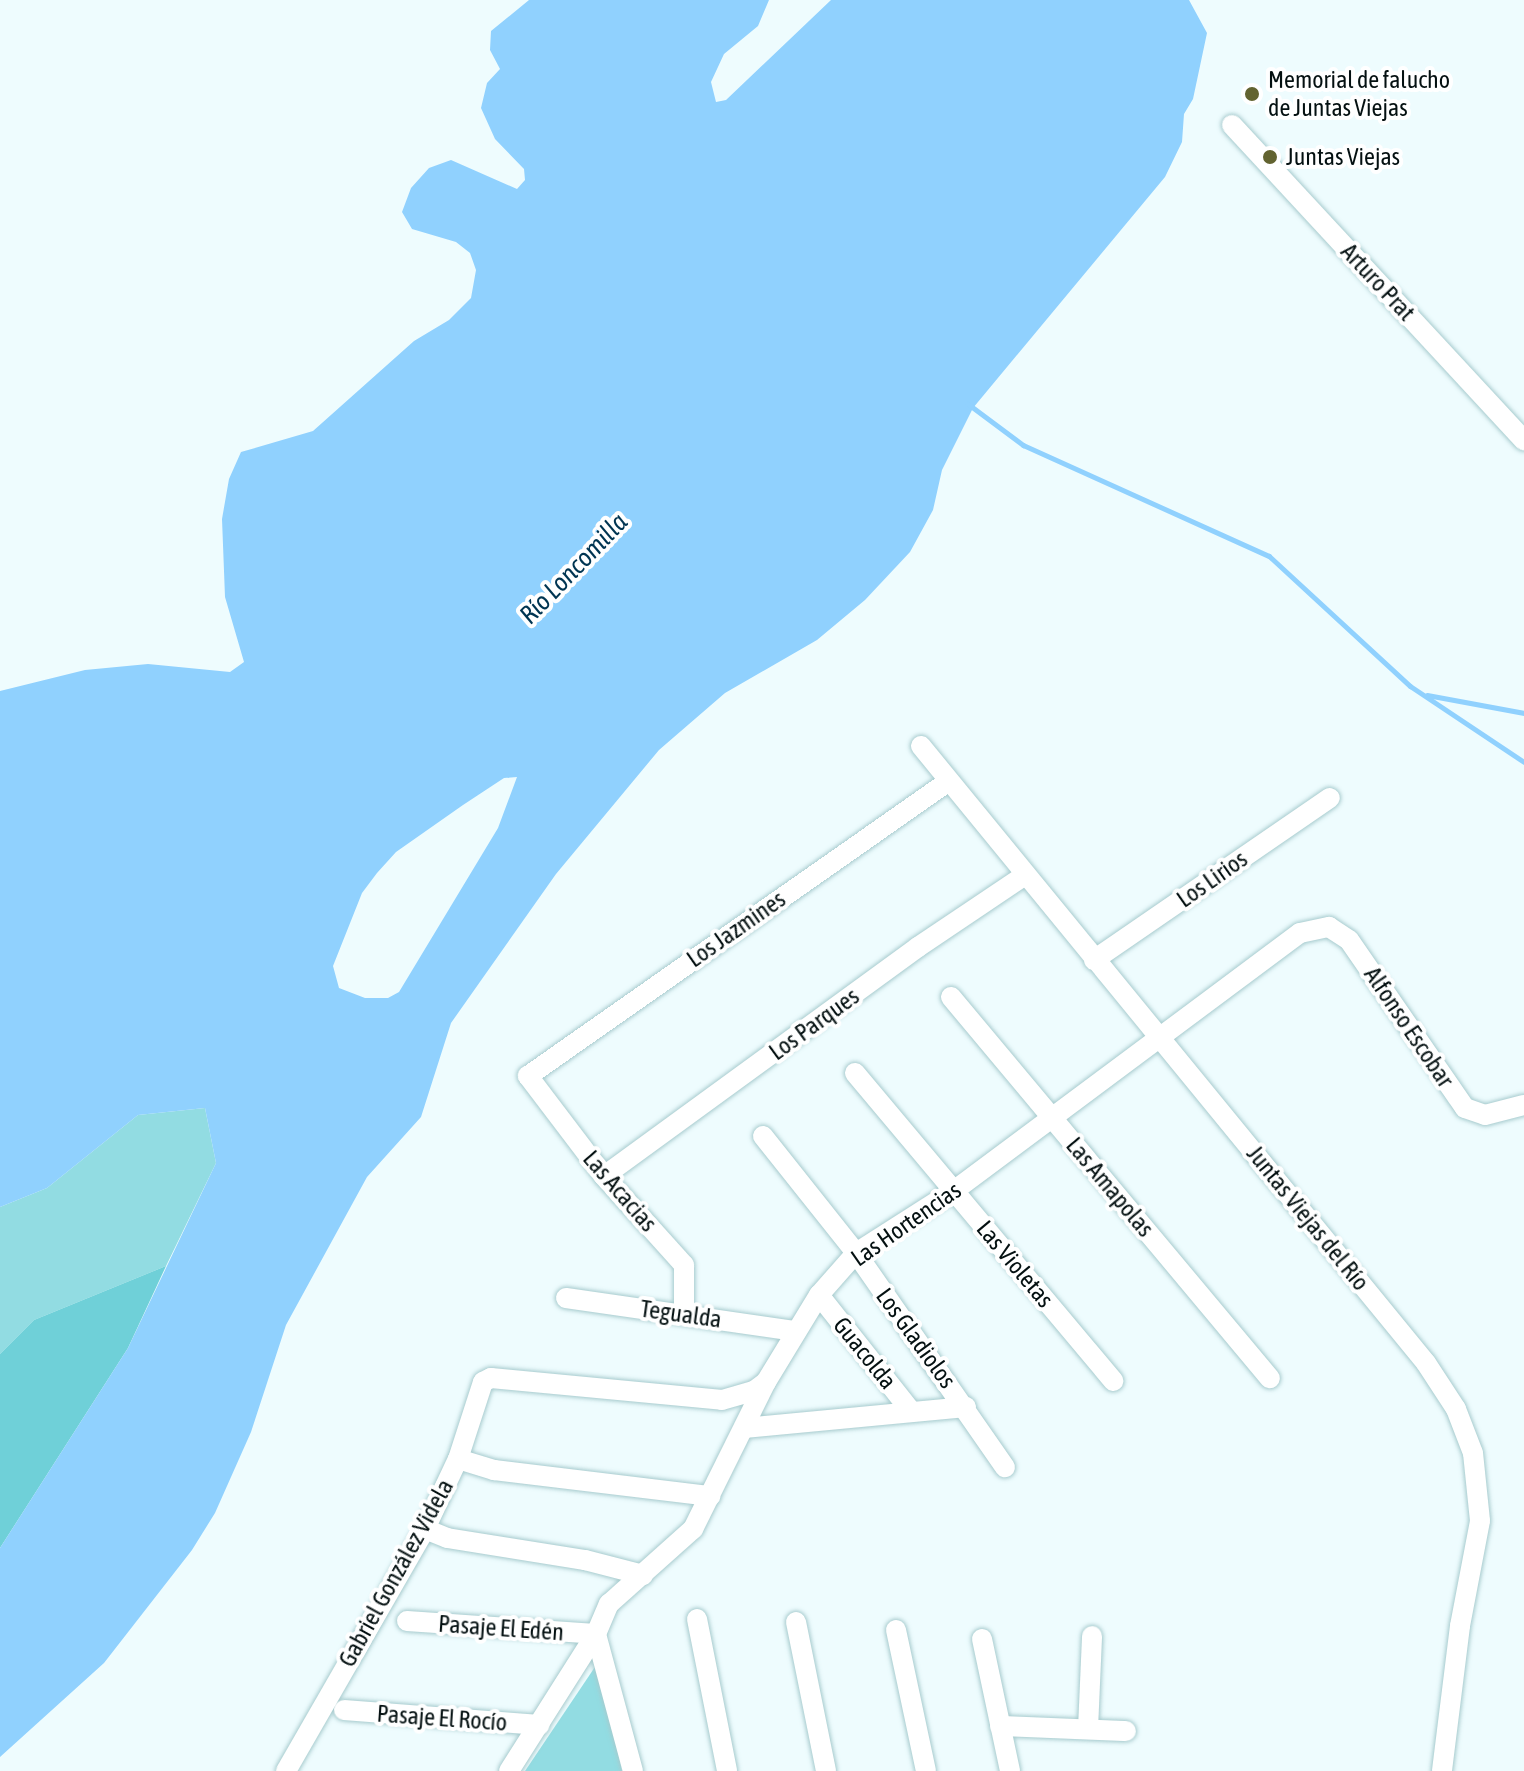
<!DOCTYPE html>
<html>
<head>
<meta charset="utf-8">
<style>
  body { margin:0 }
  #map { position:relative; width:1524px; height:1771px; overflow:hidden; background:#eefcfe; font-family:"Asap Condensed",sans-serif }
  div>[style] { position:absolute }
  .green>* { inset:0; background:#92dce2 }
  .forest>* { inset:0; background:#6fd0d8 }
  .water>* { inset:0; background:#90d1fe }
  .stream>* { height:5px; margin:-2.5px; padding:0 2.5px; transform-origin:2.5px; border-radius:2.5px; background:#90d1fe }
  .roads { filter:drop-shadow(0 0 2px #a7cbce) drop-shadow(0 0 2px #a7cbce) }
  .minor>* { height:20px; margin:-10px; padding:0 10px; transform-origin:10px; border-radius:10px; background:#fff }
  .dots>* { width:22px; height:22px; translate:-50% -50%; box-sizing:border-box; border:4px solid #fff; border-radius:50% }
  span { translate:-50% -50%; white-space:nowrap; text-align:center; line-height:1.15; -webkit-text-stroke:8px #fff; paint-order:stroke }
  .poi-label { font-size:24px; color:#041011 }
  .left { translate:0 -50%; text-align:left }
  .street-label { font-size:24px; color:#041011 }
  .water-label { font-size:26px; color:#003552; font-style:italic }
</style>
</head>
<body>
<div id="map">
  <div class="green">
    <i style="clip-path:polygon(205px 1108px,216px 1163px,166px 1266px,34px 1320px,0 1354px,0 1207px,47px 1188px,138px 1115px)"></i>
    <i style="clip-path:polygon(599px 1661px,622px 1771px,525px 1771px)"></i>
  </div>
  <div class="forest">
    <i style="clip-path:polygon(166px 1266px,128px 1348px,0 1548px,0 1354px,34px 1320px)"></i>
  </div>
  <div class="water">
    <i style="clip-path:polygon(evenodd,529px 0,769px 0,758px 26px,724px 54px,711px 82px,716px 102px,726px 100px,831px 0,1189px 0,1207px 33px,1193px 99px,1184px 114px,1182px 142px,1165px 177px,973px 408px,942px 470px,933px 510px,910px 552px,865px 600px,817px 640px,725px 693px,659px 750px,556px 874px,451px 1023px,421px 1117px,367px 1177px,286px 1325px,251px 1432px,215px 1513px,192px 1550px,104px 1663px,0 1757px,0 1548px,128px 1348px,216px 1163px,205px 1108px,138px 1115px,47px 1188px,0 1207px,0 691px,85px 670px,148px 664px,230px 672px,244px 662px,225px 597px,222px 519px,229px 479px,241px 452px,313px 431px,414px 341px,449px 320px,471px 298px,476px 270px,470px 253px,456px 242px,412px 229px,402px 212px,411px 188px,429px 168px,451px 160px,517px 189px,525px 180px,524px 169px,495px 139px,481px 108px,487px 83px,500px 69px,490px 50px,491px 31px,529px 0,517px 777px,498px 828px,399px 992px,388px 998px,365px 998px,339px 988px,333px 966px,362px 893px,377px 873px,396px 852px,463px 805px,504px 778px,517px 777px)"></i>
  </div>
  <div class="stream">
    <i style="left:968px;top:404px;width:69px;rotate:36.7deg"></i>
    <i style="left:1023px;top:445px;width:270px;rotate:24.3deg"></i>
    <i style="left:1269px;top:556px;width:192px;rotate:42.7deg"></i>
    <i style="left:1410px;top:686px;width:137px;rotate:33.7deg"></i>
    <i style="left:1427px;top:695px;width:99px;rotate:10.5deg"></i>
  </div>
  <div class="roads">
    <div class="minor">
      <i style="left:1232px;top:125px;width:430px;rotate:47.2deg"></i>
      <i style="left:921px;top:746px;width:797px;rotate:50.7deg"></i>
      <i style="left:1426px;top:1363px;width:55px;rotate:56.9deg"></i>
      <i style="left:1456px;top:1409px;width:47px;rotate:68.9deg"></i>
      <i style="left:1473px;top:1453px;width:68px;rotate:84.1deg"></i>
      <i style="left:1480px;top:1521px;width:107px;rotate:100.8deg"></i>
      <i style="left:1460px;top:1626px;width:146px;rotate:97.1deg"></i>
      <i style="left:1094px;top:960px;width:286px;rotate:-34.5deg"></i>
      <i style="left:951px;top:997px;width:497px;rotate:50.1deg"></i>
      <i style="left:855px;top:1073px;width:402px;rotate:50deg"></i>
      <i style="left:763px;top:1136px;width:149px;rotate:51.5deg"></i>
      <i style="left:856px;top:1253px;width:261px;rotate:55.2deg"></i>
      <i style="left:604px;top:1176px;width:389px;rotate:-36.1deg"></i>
      <i style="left:918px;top:947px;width:129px;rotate:-33.9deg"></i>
      <i style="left:819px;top:1295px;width:148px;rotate:51.6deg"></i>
      <i style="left:566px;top:1298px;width:232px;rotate:8.2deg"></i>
      <i style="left:684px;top:1314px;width:49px;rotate:-90deg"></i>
      <i style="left:684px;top:1265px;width:120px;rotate:-132deg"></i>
      <i style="left:604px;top:1176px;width:126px;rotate:-127.2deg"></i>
      <i style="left:528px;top:1076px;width:510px;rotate:-35.03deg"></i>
      <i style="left:744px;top:1428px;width:223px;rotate:-5.4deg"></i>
      <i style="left:458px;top:1459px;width:38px;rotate:17deg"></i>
      <i style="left:494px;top:1470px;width:218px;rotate:6.9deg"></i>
      <i style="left:425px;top:1529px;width:24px;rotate:22deg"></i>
      <i style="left:447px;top:1538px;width:140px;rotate:9.1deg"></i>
      <i style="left:585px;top:1560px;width:60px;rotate:14.5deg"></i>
      <i style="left:697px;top:1619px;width:155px;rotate:78.8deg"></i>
      <i style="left:407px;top:1621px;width:189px;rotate:3.9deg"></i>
      <i style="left:596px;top:1634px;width:142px;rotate:74.9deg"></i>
      <i style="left:796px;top:1622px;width:152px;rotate:78.6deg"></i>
      <i style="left:896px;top:1630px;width:144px;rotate:78deg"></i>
      <i style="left:982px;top:1639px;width:135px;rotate:78deg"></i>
      <i style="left:344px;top:1710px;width:196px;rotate:4.4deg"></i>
      <i style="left:1000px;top:1726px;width:126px;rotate:2.3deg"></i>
      <i style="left:1088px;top:1729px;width:93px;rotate:-87.5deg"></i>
      <i style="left:286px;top:1771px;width:279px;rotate:-60.1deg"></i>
      <i style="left:425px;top:1529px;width:77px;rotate:-64.8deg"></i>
      <i style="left:458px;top:1459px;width:81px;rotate:-72deg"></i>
      <i style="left:483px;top:1382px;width:9px;rotate:-27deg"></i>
      <i style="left:491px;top:1378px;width:232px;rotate:5.4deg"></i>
      <i style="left:722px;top:1400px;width:33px;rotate:-16deg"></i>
      <i style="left:754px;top:1391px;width:15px;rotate:-37deg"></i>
      <i style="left:766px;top:1382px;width:102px;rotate:-58.7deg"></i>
      <i style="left:819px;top:1295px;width:56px;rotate:-48.6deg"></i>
      <i style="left:856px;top:1253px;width:117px;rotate:-32.5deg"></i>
      <i style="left:955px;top:1190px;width:430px;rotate:-36.7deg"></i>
      <i style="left:1300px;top:933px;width:30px;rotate:-12deg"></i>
      <i style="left:1329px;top:927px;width:24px;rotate:33deg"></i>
      <i style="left:1349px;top:940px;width:204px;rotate:55.4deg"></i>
      <i style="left:1465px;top:1108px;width:21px;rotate:19deg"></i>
      <i style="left:1485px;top:1115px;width:40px;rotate:-14.4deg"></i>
      <i style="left:509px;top:1771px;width:162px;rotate:-57.6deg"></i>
      <i style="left:596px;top:1634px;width:33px;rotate:-67deg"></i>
      <i style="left:609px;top:1604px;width:113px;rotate:-41.8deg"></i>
      <i style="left:693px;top:1529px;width:164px;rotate:-63.6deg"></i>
    </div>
  </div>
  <div class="dots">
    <i style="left:1252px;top:94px;background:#626330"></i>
    <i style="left:1270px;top:157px;background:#626330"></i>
  </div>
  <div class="poi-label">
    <span class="left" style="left:1268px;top:94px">Memorial de falucho<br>de Juntas Viejas</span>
    <span class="left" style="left:1286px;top:157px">Juntas Viejas</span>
  </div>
  <div class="street-label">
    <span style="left:1378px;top:282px;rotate:47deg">Arturo Prat</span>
    <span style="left:1212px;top:879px;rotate:-35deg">Los Lirios</span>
    <span style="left:736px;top:929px;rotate:-35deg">Los Jazmines</span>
    <span style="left:814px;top:1024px;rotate:-36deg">Los Parques</span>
    <span style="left:1409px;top:1027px;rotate:56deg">Alfonso Escobar</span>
    <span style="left:1110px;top:1187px;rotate:50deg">Las Amapolas</span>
    <span style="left:620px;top:1191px;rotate:49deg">Las Acacias</span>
    <span style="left:1308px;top:1218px;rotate:51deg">Juntas Viejas del Río</span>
    <span style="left:906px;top:1224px;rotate:-35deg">Las Hortencias</span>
    <span style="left:1015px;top:1264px;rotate:50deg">Las Violetas</span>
    <span style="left:681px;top:1314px;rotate:8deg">Tegualda</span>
    <span style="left:916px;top:1338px;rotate:54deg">Los Gladiolos</span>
    <span style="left:865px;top:1353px;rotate:51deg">Guacolda</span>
    <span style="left:396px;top:1573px;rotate:-61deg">Gabriel González Videla</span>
    <span style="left:501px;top:1628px;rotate:4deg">Pasaje El Edén</span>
    <span style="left:442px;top:1718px;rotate:4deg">Pasaje El Rocío</span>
  </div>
  <div class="water-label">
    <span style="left:574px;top:569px;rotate:-46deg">Río Loncomilla</span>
  </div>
</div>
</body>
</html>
